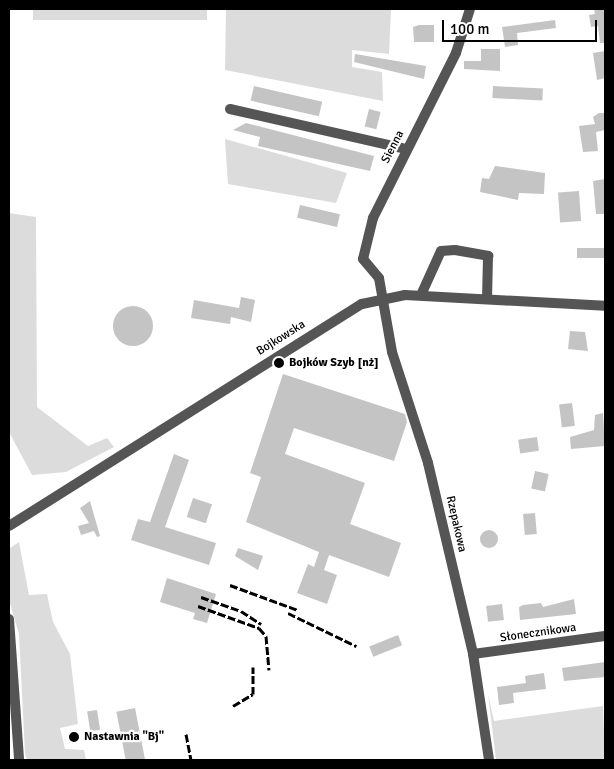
<!DOCTYPE html>
<html>
<head>
<meta charset="utf-8">
<style>
  body { margin:0 }
  #map { position:relative; width:614px; height:769px; overflow:hidden; background:#fff; font-family:Signika,sans-serif }
  div>[style] { position:absolute }
  .green>* { inset:0; background:#dcdcdc; transform-origin:0 0 }
  .building>* { inset:0; background:#c4c4c4; transform-origin:0 0 }
  .round { border-radius:50% }
  .minor>* { height:10px; margin:-5px; padding:0 5px; transform-origin:5px; border-radius:5px; background:#555 }
  .rail>* { height:3px; margin-top:-1.5px; transform-origin:0; background:repeating-linear-gradient(90deg,#000 0 8px,transparent 0 10.5px) }
  .dots>* { width:14px; height:14px; translate:-50% -50%; box-sizing:border-box; border:2px solid #fff; border-radius:50% }
  span { translate:-50% -50%; white-space:nowrap; text-align:center; line-height:1.15; -webkit-text-stroke:4.5px #fff; paint-order:stroke }
  .street-label { font-size:12px; color:#000 }
  .poi-label { font-size:12px; color:#000; font-weight:700 }
  .left { translate:0 -50%; text-align:left }
  .frame { position:absolute; inset:0; border:10px solid #000; pointer-events:none }
  .scale { position:absolute; left:442px; top:20px; width:155px; height:22px; box-sizing:border-box; border:2px solid #000; border-top:0; padding-left:6px; font-size:15px; line-height:18px; white-space:nowrap; color:#000; -webkit-text-stroke:4px #fff; paint-order:stroke }
</style>
</head>
<body>
<div id="map">
  <div class="green">
    <i style="left:33px;top:9px;width:174px;height:11px"></i>
    <i style="clip-path:polygon(226px 9px,391px 10px,389px 54px,352px 50px,352px 67px,382px 72px,383px 101px,225px 70px)"></i>
    <i style="clip-path:polygon(225px 139px,347px 173px,336px 203px,228px 184px)"></i>
    <i style="clip-path:polygon(9px 213px,36px 217px,37px 407px,88px 446px,107px 438px,114px 447px,66px 472px,32px 475px,9px 432px)"></i>
    <i style="clip-path:polygon(19px 542px,29px 595px,47px 594px,53px 622px,70px 654px,78px 724px,60px 728px,65px 749px,84px 750px,86px 760px,27px 760px,25px 753px,19px 634px,9px 600px,9px 549px)"></i>
    <i style="clip-path:polygon(488px 694px,494px 721px,603px 706px,605px 760px,496px 760px)"></i>
  </div>
  <div class="building">
    <i style="clip-path:polygon(594px 9px,605px 9px,605px 43px,600px 43px,598px 26px,591px 27px,589px 15px,595px 14px)"></i>
    <i style="clip-path:polygon(555px 20px,556px 28px,517px 33px,518px 45px,505px 47px,502px 27px)"></i>
    <i style="clip-path:polygon(419px 25px,434px 25px,434px 42px,414px 42px,413px 27px)"></i>
    <i style="clip-path:polygon(481px 49px,500px 49px,500px 71px,464px 69px,464px 61px,481px 61px)"></i>
    <i style="clip-path:polygon(605px 51px,605px 78px,597px 80px,593px 53px)"></i>
    <i style="clip-path:polygon(355px 54px,426px 66px,424px 79px,354px 62px)"></i>
    <i style="left:254px;top:86px;width:70px;height:15px;rotate:13deg"></i>
    <i style="left:493px;top:86px;width:50px;height:12px;rotate:3deg"></i>
    <i style="left:369px;top:109px;width:12px;height:18px;rotate:14deg"></i>
    <i style="clip-path:polygon(599px 113px,605px 113px,605px 130px,596px 132px,598px 151px,583px 152px,579px 126px,595px 124px,593px 117px)"></i>
    <i style="clip-path:polygon(246px 123px,374px 156px,370px 171px,258px 146px,260px 137px,233px 130px)"></i>
    <i style="clip-path:polygon(495px 166px,545px 173px,544px 194px,519px 193px,518px 200px,480px 192px,482px 178px,489px 179px)"></i>
    <i style="clip-path:polygon(605px 179px,605px 214px,596px 214px,593px 181px)"></i>
    <i style="left:579px;top:191px;width:30px;height:21px;rotate:86deg"></i>
    <i style="left:300px;top:205px;width:41px;height:13px;rotate:13deg"></i>
    <i style="left:577px;top:248px;width:28px;height:10px"></i>
    <i style="clip-path:polygon(241px 297px,255px 300px,251px 322px,231px 317px,230px 324px,191px 318px,194px 300px,239px 308px)"></i>
    <i class="round" style="left:113px;top:306px;width:40px;height:40px"></i>
    <i style="clip-path:polygon(570px 331px,585px 332px,588px 351px,568px 349px)"></i>
    <i style="clip-path:polygon(283px 374px,405px 414px,407px 422px,394px 461px,294px 428px,285px 454px,365px 483px,350px 524px,401px 543px,389px 577px,329px 555px,324px 570px,337px 575px,327px 604px,297px 593px,308px 564px,314px 567px,319px 552px,246px 522px,261px 477px,250px 473px)"></i>
    <i style="left:572px;top:403px;width:23px;height:13px;rotate:83deg"></i>
    <i style="clip-path:polygon(603px 413px,605px 446px,571px 449px,570px 437px,594px 430px,595px 415px)"></i>
    <i style="left:537px;top:437px;width:14px;height:19px;rotate:82deg"></i>
    <i style="clip-path:polygon(174px 454px,189px 460px,165px 527px,216px 543px,209px 565px,131px 540px,138px 519px,150px 522px)"></i>
    <i style="left:535px;top:471px;width:14px;height:18px;rotate:12deg"></i>
    <i style="left:193px;top:498px;width:20px;height:20px;rotate:18deg"></i>
    <i style="clip-path:polygon(90px 501px,100px 536px,97px 537px,94px 531px,81px 535px,78px 526px,89px 523px,80px 508px)"></i>
    <i style="left:535px;top:513px;width:21px;height:12px;rotate:85deg"></i>
    <i class="round" style="left:480px;top:530px;width:18px;height:18px"></i>
    <i style="clip-path:polygon(238px 548px,263px 556px,258px 570px,235px 556px)"></i>
    <i style="clip-path:polygon(167px 578px,216px 594px,207px 623px,193px 619px,195px 613px,160px 602px)"></i>
    <i style="clip-path:polygon(574px 599px,576px 614px,520px 620px,519px 607px,523px 605px,541px 603px,543px 607px)"></i>
    <i style="left:502px;top:604px;width:16px;height:16px;rotate:83deg"></i>
    <i style="left:398px;top:635px;width:11px;height:31px;rotate:68deg"></i>
    <i style="clip-path:polygon(605px 662px,605px 677px,564px 681px,562px 668px)"></i>
    <i style="clip-path:polygon(544px 673px,546px 689px,513px 693px,514px 703px,499px 705px,497px 687px,526px 683px,525px 676px)"></i>
    <i style="left:135px;top:708px;width:53px;height:19px;rotate:79deg"></i>
    <i style="left:97px;top:710px;width:20px;height:10px;rotate:81deg"></i>
  </div>
  <div class="minor">
    <i style="left:470px;top:9px;width:46px;rotate:107.7deg"></i>
    <i style="left:456px;top:53px;width:185px;rotate:116.7deg"></i>
    <i style="left:373px;top:218px;width:42px;rotate:103.7deg"></i>
    <i style="left:363px;top:259px;width:25px;rotate:50deg"></i>
    <i style="left:379px;top:278px;width:75px;rotate:80deg"></i>
    <i style="left:392px;top:352px;width:117px;rotate:72deg"></i>
    <i style="left:428px;top:463px;width:196px;rotate:76.7deg"></i>
    <i style="left:473px;top:654px;width:107px;rotate:81.4deg"></i>
    <i style="left:230px;top:109px;width:180px;rotate:12.8deg"></i>
    <i style="left:421px;top:295px;width:48px;rotate:-65.6deg"></i>
    <i style="left:441px;top:251px;width:14px;rotate:-4deg"></i>
    <i style="left:455px;top:250px;width:34px;rotate:10deg"></i>
    <i style="left:488px;top:256px;width:43px;rotate:91.3deg"></i>
    <i style="left:9px;top:526px;width:417px;rotate:-32.2deg"></i>
    <i style="left:362px;top:304px;width:44px;rotate:-11.8deg"></i>
    <i style="left:405px;top:295px;width:200px;rotate:3.1deg"></i>
    <i style="left:9px;top:619px;width:141px;rotate:85.9deg"></i>
    <i style="left:473px;top:654px;width:133px;rotate:-7.8deg"></i>
  </div>
  <div class="rail">
    <i style="left:230px;top:585px;width:72px;rotate:20.2deg"></i>
    <i style="left:201px;top:597px;width:42px;rotate:19.3deg"></i>
    <i style="left:241px;top:611px;width:24px;rotate:33deg"></i>
    <i style="left:198px;top:606px;width:65px;rotate:19.8deg"></i>
    <i style="left:259px;top:628px;width:11px;rotate:49deg"></i>
    <i style="left:266px;top:636px;width:34px;rotate:85deg"></i>
    <i style="left:288px;top:613px;width:76px;rotate:25.9deg"></i>
    <i style="left:233px;top:706px;width:23px;rotate:-31deg"></i>
    <i style="left:253px;top:694px;width:27px;rotate:-90deg"></i>
    <i style="left:186px;top:734px;width:26px;rotate:79deg"></i>
  </div>
  <div class="dots">
    <i style="left:279px;top:363px;background:#000"></i>
    <i style="left:74px;top:737px;background:#000"></i>
  </div>
  <div class="street-label">
    <span style="left:393px;top:147px;rotate:-63deg">Sienna</span>
    <span style="left:281px;top:338px;rotate:-32deg">Bojkowska</span>
    <span style="left:456px;top:524px;rotate:77deg">Rzepakowa</span>
    <span style="left:538px;top:633px;rotate:-8deg">Słonecznikowa</span>
  </div>
  <div class="poi-label">
    <span class="left" style="left:289px;top:363px">Bojków Szyb [nż]</span>
    <span class="left" style="left:84px;top:737px">Nastawnia "Bj"</span>
  </div>
  <div class="frame"></div>
  <div class="scale">100 m</div>
</div>
</body>
</html>
